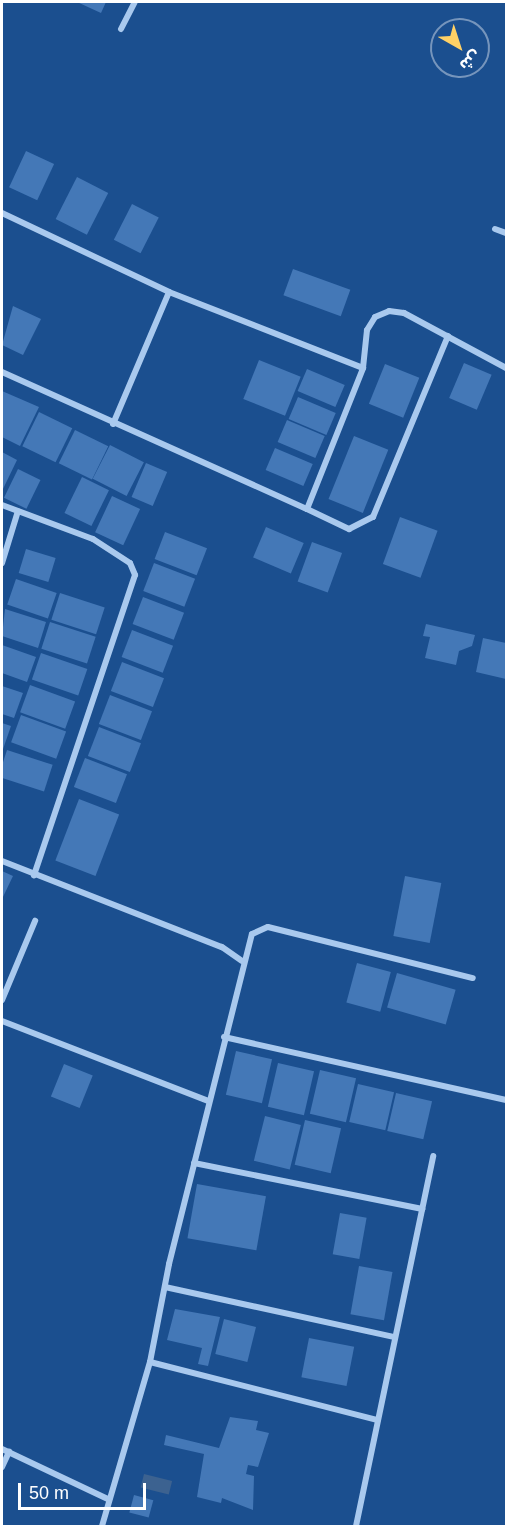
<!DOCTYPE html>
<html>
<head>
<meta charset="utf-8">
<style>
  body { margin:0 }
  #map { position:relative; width:508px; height:1528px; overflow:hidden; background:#1b4f8f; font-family:Arial,"Noto Sans Arabic",sans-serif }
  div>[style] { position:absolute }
  .water>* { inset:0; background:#3c6290; transform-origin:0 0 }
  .building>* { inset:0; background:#4478b7; transform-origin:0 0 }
  .minor>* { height:6px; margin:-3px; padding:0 3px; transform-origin:3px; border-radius:3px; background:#a9c9ee }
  span { translate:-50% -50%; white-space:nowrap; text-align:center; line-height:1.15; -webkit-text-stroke:6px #1b4f8f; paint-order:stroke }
  .frame { position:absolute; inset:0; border:3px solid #fff; pointer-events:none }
  .north { position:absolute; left:430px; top:18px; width:60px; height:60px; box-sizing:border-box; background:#1b4f8f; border:2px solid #7695bc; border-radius:50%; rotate:141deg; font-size:16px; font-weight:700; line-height:24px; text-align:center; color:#fff }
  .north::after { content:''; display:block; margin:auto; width:21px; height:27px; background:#ffd166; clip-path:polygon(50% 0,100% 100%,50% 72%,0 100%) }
  .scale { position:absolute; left:18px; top:1483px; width:128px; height:27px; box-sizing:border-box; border:3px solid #fff; border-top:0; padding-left:8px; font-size:18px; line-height:21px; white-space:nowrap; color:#fff; -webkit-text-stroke:4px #1b4f8f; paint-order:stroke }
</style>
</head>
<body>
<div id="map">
  <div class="water">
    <i style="left:144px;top:1474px;width:29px;height:14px;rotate:14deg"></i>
  </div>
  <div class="building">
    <i style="clip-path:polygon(77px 2px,106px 2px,101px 13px)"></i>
    <i style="left:26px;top:151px;width:31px;height:40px;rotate:25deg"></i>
    <i style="left:77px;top:177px;width:35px;height:47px;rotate:27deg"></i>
    <i style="left:132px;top:204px;width:30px;height:40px;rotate:27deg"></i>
    <i style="left:293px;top:269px;width:61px;height:28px;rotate:20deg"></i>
    <i style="clip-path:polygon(13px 306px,41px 319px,23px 355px,2px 345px)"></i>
    <i style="left:259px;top:360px;width:45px;height:42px;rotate:22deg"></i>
    <i style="left:464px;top:363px;width:30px;height:38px;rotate:23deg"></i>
    <i style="left:385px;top:364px;width:37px;height:43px;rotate:22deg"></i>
    <i style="left:307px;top:369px;width:41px;height:24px;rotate:23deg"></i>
    <i style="clip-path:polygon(2px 391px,39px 407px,20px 446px,2px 437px)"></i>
    <i style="left:298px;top:397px;width:41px;height:24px;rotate:23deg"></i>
    <i style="left:39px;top:412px;width:37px;height:38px;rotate:26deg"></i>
    <i style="left:287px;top:420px;width:41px;height:24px;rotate:23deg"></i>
    <i style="left:75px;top:430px;width:37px;height:37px;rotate:26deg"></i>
    <i style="left:354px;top:436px;width:37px;height:68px;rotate:22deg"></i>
    <i style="left:110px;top:445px;width:38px;height:38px;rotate:27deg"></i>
    <i style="left:275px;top:448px;width:41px;height:24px;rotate:23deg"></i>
    <i style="clip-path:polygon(2px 452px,17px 460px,2px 491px)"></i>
    <i style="left:146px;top:463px;width:23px;height:37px;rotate:23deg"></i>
    <i style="left:18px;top:469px;width:25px;height:32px;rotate:26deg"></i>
    <i style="left:82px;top:477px;width:30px;height:40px;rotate:26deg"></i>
    <i style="left:112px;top:496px;width:31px;height:40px;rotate:25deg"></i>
    <i style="left:400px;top:517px;width:40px;height:50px;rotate:20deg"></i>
    <i style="left:266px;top:527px;width:41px;height:33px;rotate:23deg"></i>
    <i style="left:165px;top:532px;width:45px;height:29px;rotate:21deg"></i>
    <i style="left:312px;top:542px;width:32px;height:42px;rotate:20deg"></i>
    <i style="left:26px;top:549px;width:31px;height:25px;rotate:17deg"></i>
    <i style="left:154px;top:563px;width:44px;height:30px;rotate:21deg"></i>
    <i style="left:16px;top:579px;width:43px;height:27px;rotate:19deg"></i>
    <i style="left:60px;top:593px;width:47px;height:28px;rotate:18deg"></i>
    <i style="left:143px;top:597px;width:44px;height:29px;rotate:21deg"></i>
    <i style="clip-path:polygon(5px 609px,46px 622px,38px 648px,2px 636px)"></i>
    <i style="left:50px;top:622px;width:48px;height:28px;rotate:18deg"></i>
    <i style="clip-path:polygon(426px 624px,475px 635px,472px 646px,459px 651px,456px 665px,425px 658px,430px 637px,423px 636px)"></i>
    <i style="left:132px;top:630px;width:44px;height:29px;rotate:21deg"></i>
    <i style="clip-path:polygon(483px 638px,506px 643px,506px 679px,476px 672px)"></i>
    <i style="clip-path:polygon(2px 645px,36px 657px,27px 682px,2px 673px)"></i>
    <i style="left:41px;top:653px;width:49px;height:28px;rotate:19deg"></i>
    <i style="left:122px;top:662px;width:45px;height:31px;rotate:21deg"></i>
    <i style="left:30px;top:685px;width:48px;height:29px;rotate:20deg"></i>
    <i style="clip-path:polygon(2px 686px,23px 693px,14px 718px,2px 714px)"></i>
    <i style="left:110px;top:695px;width:45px;height:31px;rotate:21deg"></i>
    <i style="left:21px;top:715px;width:48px;height:29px;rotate:20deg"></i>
    <i style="clip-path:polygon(2px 723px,11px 726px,2px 752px)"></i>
    <i style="left:99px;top:727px;width:45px;height:31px;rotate:21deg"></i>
    <i style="left:7px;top:750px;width:48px;height:28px;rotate:18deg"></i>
    <i style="left:85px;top:758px;width:45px;height:31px;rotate:21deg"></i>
    <i style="left:79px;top:799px;width:43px;height:66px;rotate:21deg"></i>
    <i style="clip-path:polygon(2px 871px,13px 876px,2px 899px)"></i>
    <i style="left:405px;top:876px;width:37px;height:61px;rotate:11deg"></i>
    <i style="left:357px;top:963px;width:35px;height:41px;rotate:15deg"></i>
    <i style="left:397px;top:973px;width:61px;height:36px;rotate:16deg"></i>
    <i style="left:236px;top:1051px;width:37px;height:45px;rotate:13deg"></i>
    <i style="left:278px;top:1063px;width:37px;height:45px;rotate:13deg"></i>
    <i style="left:64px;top:1064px;width:31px;height:35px;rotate:22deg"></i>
    <i style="left:320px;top:1070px;width:37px;height:45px;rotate:13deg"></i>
    <i style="left:358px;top:1084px;width:37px;height:39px;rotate:13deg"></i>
    <i style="left:396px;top:1093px;width:37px;height:39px;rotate:13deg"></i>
    <i style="left:265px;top:1116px;width:37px;height:46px;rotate:14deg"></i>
    <i style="left:305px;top:1120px;width:37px;height:46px;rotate:13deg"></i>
    <i style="left:197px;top:1184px;width:70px;height:55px;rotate:10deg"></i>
    <i style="left:340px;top:1213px;width:27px;height:42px;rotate:10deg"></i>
    <i style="left:359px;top:1266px;width:34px;height:49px;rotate:10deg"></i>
    <i style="clip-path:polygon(175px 1309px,220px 1317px,208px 1366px,198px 1364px,202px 1348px,167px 1340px)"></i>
    <i style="left:224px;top:1319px;width:33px;height:36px;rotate:14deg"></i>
    <i style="left:309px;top:1338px;width:46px;height:40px;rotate:11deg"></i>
    <i style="clip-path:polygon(230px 1417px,258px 1421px,256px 1430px,269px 1433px,258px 1467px,248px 1465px,246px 1474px,254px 1476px,253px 1510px,222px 1498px,221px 1503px,197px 1497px,204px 1454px,164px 1445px,166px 1435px,219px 1448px)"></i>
    <i style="left:134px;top:1495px;width:20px;height:18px;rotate:15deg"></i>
  </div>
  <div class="minor">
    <i style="left:121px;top:29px;width:30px;rotate:-63deg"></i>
    <i style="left:2px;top:213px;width:185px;rotate:25.3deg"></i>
    <i style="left:169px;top:292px;width:208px;rotate:21.4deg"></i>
    <i style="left:495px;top:229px;width:12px;rotate:20deg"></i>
    <i style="left:2px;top:372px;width:334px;rotate:24.2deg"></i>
    <i style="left:307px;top:509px;width:152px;rotate:-68.3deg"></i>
    <i style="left:363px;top:368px;width:38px;rotate:-84deg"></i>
    <i style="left:367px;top:330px;width:15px;rotate:-58deg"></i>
    <i style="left:375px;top:317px;width:15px;rotate:-23deg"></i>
    <i style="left:389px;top:311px;width:15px;rotate:8deg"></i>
    <i style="left:404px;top:313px;width:116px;rotate:28.3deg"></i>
    <i style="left:113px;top:424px;width:143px;rotate:-67deg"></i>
    <i style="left:2px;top:505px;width:97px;rotate:20.5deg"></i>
    <i style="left:93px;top:539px;width:44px;rotate:33deg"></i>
    <i style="left:130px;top:563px;width:13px;rotate:67deg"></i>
    <i style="left:135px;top:575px;width:317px;rotate:108.6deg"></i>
    <i style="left:307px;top:509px;width:47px;rotate:25.5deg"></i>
    <i style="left:349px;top:529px;width:27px;rotate:-27deg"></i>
    <i style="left:373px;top:517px;width:196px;rotate:-67.5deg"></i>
    <i style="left:2px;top:563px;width:54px;rotate:-72.9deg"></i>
    <i style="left:2px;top:861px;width:236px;rotate:21.4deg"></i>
    <i style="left:222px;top:947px;width:24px;rotate:35deg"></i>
    <i style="left:2px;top:1000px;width:86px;rotate:-67.3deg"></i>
    <i style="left:2px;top:1021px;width:221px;rotate:21.2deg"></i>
    <i style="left:224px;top:1037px;width:289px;rotate:12.6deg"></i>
    <i style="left:194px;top:1163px;width:233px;rotate:11.4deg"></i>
    <i style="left:165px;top:1287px;width:235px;rotate:12.3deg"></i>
    <i style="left:150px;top:1362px;width:235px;rotate:14.3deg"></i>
    <i style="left:2px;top:1449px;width:117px;rotate:25.3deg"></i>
    <i style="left:2px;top:1467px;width:17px;rotate:-65deg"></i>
    <i style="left:102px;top:1526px;width:171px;rotate:-73.7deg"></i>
    <i style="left:150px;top:1362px;width:100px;rotate:-79deg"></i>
    <i style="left:169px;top:1264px;width:340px;rotate:-75.9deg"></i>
    <i style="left:252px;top:934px;width:17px;rotate:-24deg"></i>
    <i style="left:268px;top:927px;width:211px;rotate:14deg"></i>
    <i style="left:356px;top:1526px;width:378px;rotate:-78.2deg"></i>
  </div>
  <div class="frame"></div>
  <div class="north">ش</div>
  <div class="scale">50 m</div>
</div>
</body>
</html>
